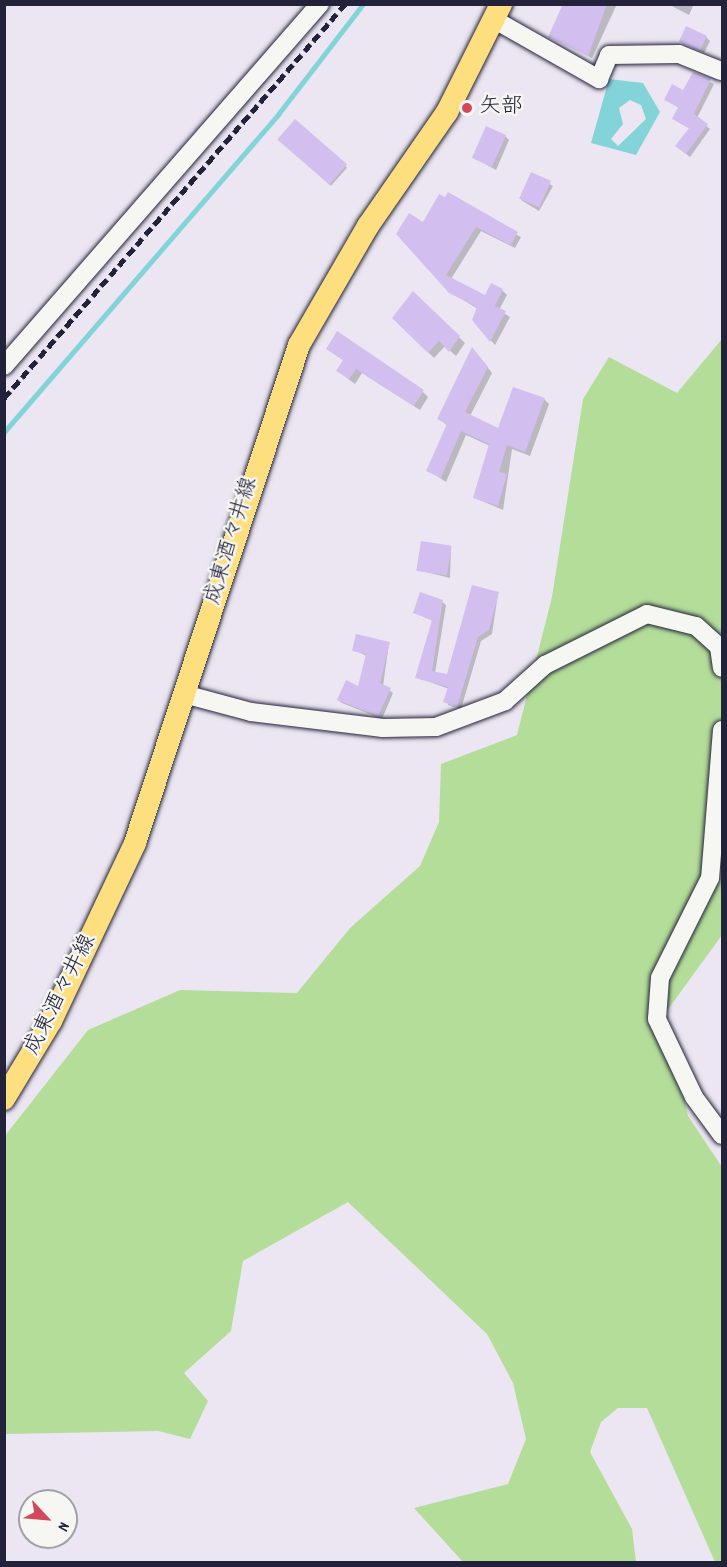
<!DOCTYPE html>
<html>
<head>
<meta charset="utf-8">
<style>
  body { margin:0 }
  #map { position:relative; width:727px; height:1567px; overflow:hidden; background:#ebe6f1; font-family:Dekko,"Klee One",sans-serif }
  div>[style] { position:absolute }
  .green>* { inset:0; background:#b4dd99 }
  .water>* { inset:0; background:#83d4d8 }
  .shadow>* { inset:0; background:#0003; transform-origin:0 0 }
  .stream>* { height:5px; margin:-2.5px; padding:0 2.5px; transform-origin:2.5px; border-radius:2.5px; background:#83d4d8 }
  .building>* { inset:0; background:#d2bfef; transform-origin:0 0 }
  .roads { filter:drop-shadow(0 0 2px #22223b) drop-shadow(0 0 2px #22223b) }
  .minor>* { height:18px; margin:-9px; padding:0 9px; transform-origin:9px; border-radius:9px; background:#f6f6f2 }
  .major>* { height:22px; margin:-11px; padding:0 11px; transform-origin:11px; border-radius:11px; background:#fedf80 }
  .rail>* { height:4.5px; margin-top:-2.25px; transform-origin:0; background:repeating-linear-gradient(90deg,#22223b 0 9px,transparent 0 13.5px) }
  .dots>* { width:16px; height:16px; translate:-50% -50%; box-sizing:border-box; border:3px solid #f6f6f2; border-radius:50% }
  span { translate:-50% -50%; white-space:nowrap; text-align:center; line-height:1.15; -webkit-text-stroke:5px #f6f6f2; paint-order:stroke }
  .poi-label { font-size:22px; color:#22223b }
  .left { translate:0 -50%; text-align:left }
  .street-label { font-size:22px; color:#22223b }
  .frame { position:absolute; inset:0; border:6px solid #22223b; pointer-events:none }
  .north { position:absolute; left:18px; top:1489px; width:60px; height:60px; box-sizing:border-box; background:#f6f6f2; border:2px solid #a1a1a9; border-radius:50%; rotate:116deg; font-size:16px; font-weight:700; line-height:24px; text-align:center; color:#22223b }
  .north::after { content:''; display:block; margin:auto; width:21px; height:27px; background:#d1495b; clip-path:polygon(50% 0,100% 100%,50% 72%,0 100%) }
</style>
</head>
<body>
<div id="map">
  <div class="green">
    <i style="clip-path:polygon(722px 339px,722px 935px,666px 1012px,688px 1116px,722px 1167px,722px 1562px,715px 1562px,647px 1408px,618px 1408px,601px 1422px,590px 1452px,632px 1529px,636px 1562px,463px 1562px,414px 1508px,508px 1484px,526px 1439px,513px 1383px,487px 1334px,348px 1202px,243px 1261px,231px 1331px,184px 1373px,208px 1401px,190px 1439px,158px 1431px,5px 1434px,4px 1137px,88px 1030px,180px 990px,297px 993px,350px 928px,420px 866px,439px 822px,441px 764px,517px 735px,552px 597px,583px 399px,609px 357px,677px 393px)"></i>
  </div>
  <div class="water">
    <i style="clip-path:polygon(evenodd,609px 79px,643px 83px,660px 112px,636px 155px,591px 143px,609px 79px,630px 100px,641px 105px,646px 119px,618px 146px,611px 139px,623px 124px,619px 108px,630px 100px)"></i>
  </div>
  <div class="shadow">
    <i style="clip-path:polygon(563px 4px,617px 4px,592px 58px,550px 37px)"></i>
    <i style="clip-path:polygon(668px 4px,694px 4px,689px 15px)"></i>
    <i style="clip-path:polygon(706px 37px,710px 41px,704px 53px,680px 41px)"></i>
    <i style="clip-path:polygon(694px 74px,714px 84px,697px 118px,710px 129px,690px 157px,681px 150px,690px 129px,674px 119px,679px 108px,666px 100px,684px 92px)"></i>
    <i style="left:295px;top:121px;width:70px;height:24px;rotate:42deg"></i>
    <i style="clip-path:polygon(505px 136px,509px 140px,496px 170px,474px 158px)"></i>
    <i style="clip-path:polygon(531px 174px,553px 186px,539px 211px,521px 200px)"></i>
    <i style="clip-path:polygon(440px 196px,521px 237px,515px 248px,481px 231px,451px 279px,486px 297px,502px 290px,507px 295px,499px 310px,510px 317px,495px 345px,473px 320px,478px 309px,450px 292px,424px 224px)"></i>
    <i style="clip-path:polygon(413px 293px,465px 343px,456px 356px,445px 346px,434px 358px,394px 318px)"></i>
    <i style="clip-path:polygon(328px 349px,423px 392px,428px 397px,420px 410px,362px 373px,355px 384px,338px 371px,344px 361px)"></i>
    <i style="clip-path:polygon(477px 354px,492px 373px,470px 416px,499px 430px,544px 399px,549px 404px,530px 456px,512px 449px,503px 510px,475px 498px,490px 446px,466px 435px,446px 482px,428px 470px,448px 426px,439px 419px)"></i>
    <i style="clip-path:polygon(451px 547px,450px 578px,418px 570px)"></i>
    <i style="clip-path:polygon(498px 594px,492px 634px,481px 641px,461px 709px,448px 705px,449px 689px,416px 677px,433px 621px,415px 613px,442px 602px,446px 605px,435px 673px,448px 676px)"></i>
    <i style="clip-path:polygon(389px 643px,383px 686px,393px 693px,382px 719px,342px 703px,338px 700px,359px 688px,367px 656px,354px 650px)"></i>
  </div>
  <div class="stream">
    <i style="left:4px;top:432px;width:421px;rotate:-49.2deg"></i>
    <i style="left:279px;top:113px;width:138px;rotate:-52.4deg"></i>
  </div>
  <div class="building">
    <i style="clip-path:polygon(563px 4px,607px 4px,588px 56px,548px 37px)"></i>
    <i style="left:686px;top:26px;width:23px;height:17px;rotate:25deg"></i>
    <i style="clip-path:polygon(693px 72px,711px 79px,694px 114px,708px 124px,686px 154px,675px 146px,689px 128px,672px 119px,678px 107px,664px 100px,672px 84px,683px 90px)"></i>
    <i style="left:295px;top:119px;width:69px;height:27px;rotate:41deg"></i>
    <i style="left:486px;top:126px;width:22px;height:35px;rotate:24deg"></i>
    <i style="left:531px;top:172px;width:22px;height:29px;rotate:24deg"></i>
    <i style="clip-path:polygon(448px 192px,518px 232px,511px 245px,476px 227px,446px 275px,485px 295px,491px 283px,503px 289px,495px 306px,506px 311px,490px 342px,472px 320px,477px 307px,449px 293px,396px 234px,409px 213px,423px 222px,439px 194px,445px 197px)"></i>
    <i style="clip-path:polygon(413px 291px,460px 336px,449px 352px,439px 341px,428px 353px,392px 318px)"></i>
    <i style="clip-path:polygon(337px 331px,424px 390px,414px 406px,356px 369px,349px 379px,336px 371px,343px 360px,326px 349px)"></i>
    <i style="clip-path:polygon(472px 347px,488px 367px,465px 412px,498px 428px,513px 387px,545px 398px,525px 452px,507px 445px,499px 472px,507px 474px,498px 506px,473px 498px,489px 444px,461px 431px,441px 478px,426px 471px,447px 424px,437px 419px)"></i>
    <i style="left:421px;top:541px;width:31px;height:30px;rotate:9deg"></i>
    <i style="clip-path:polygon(472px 585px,499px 592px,489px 630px,478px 637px,457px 707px,443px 702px,448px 687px,415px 678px,432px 620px,413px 613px,420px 592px,443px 600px,432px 671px,447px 674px)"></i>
    <i style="clip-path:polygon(356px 634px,390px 642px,380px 683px,391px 688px,378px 716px,337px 700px,346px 680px,358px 686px,366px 654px,352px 651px)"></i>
  </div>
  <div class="roads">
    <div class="minor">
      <i style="left:495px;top:20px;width:120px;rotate:29.6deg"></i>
      <i style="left:599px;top:79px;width:26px;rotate:-67deg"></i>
      <i style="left:609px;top:55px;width:70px;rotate:-0.8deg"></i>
      <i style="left:679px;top:54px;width:45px;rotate:22deg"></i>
      <i style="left:4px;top:366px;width:481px;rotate:-48.9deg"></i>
      <i style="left:184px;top:694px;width:69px;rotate:15deg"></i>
      <i style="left:251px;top:712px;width:133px;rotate:6.9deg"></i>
      <i style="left:383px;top:728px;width:53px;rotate:-1.1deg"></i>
      <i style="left:436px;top:727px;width:74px;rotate:-20.6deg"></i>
      <i style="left:505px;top:701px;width:54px;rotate:-42deg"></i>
      <i style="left:545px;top:665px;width:114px;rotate:-26.6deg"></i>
      <i style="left:647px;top:614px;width:50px;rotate:13.8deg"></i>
      <i style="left:696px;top:626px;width:31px;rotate:42deg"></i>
      <i style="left:719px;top:647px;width:21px;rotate:82deg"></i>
      <i style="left:722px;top:730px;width:148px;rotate:94.6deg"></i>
      <i style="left:710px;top:878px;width:112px;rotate:116.6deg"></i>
      <i style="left:660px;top:978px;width:41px;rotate:94.2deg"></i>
      <i style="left:657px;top:1019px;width:86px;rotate:64.6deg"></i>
      <i style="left:694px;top:1097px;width:47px;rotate:53.6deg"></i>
    </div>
    <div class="major">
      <i style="left:4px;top:1099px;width:91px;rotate:-58.9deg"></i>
      <i style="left:51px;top:1021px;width:197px;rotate:-64.7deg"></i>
      <i style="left:135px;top:843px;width:524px;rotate:-71.77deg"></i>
      <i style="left:299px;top:345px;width:138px;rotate:-59.9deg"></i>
      <i style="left:368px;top:226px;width:139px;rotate:-55.3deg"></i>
      <i style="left:447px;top:112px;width:121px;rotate:-63.4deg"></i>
    </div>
  </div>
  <div class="rail">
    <i style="left:4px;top:398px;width:521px;rotate:-49.12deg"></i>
  </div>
  <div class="dots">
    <i style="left:467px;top:108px;background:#d1495b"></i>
  </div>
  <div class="poi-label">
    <span class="left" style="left:479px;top:108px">矢部</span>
  </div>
  <div class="street-label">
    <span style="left:232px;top:541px;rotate:-73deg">成東酒々井線</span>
    <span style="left:61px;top:995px;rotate:-63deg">成東酒々井線</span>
  </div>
  <div class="frame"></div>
  <div class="north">N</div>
</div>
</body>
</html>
